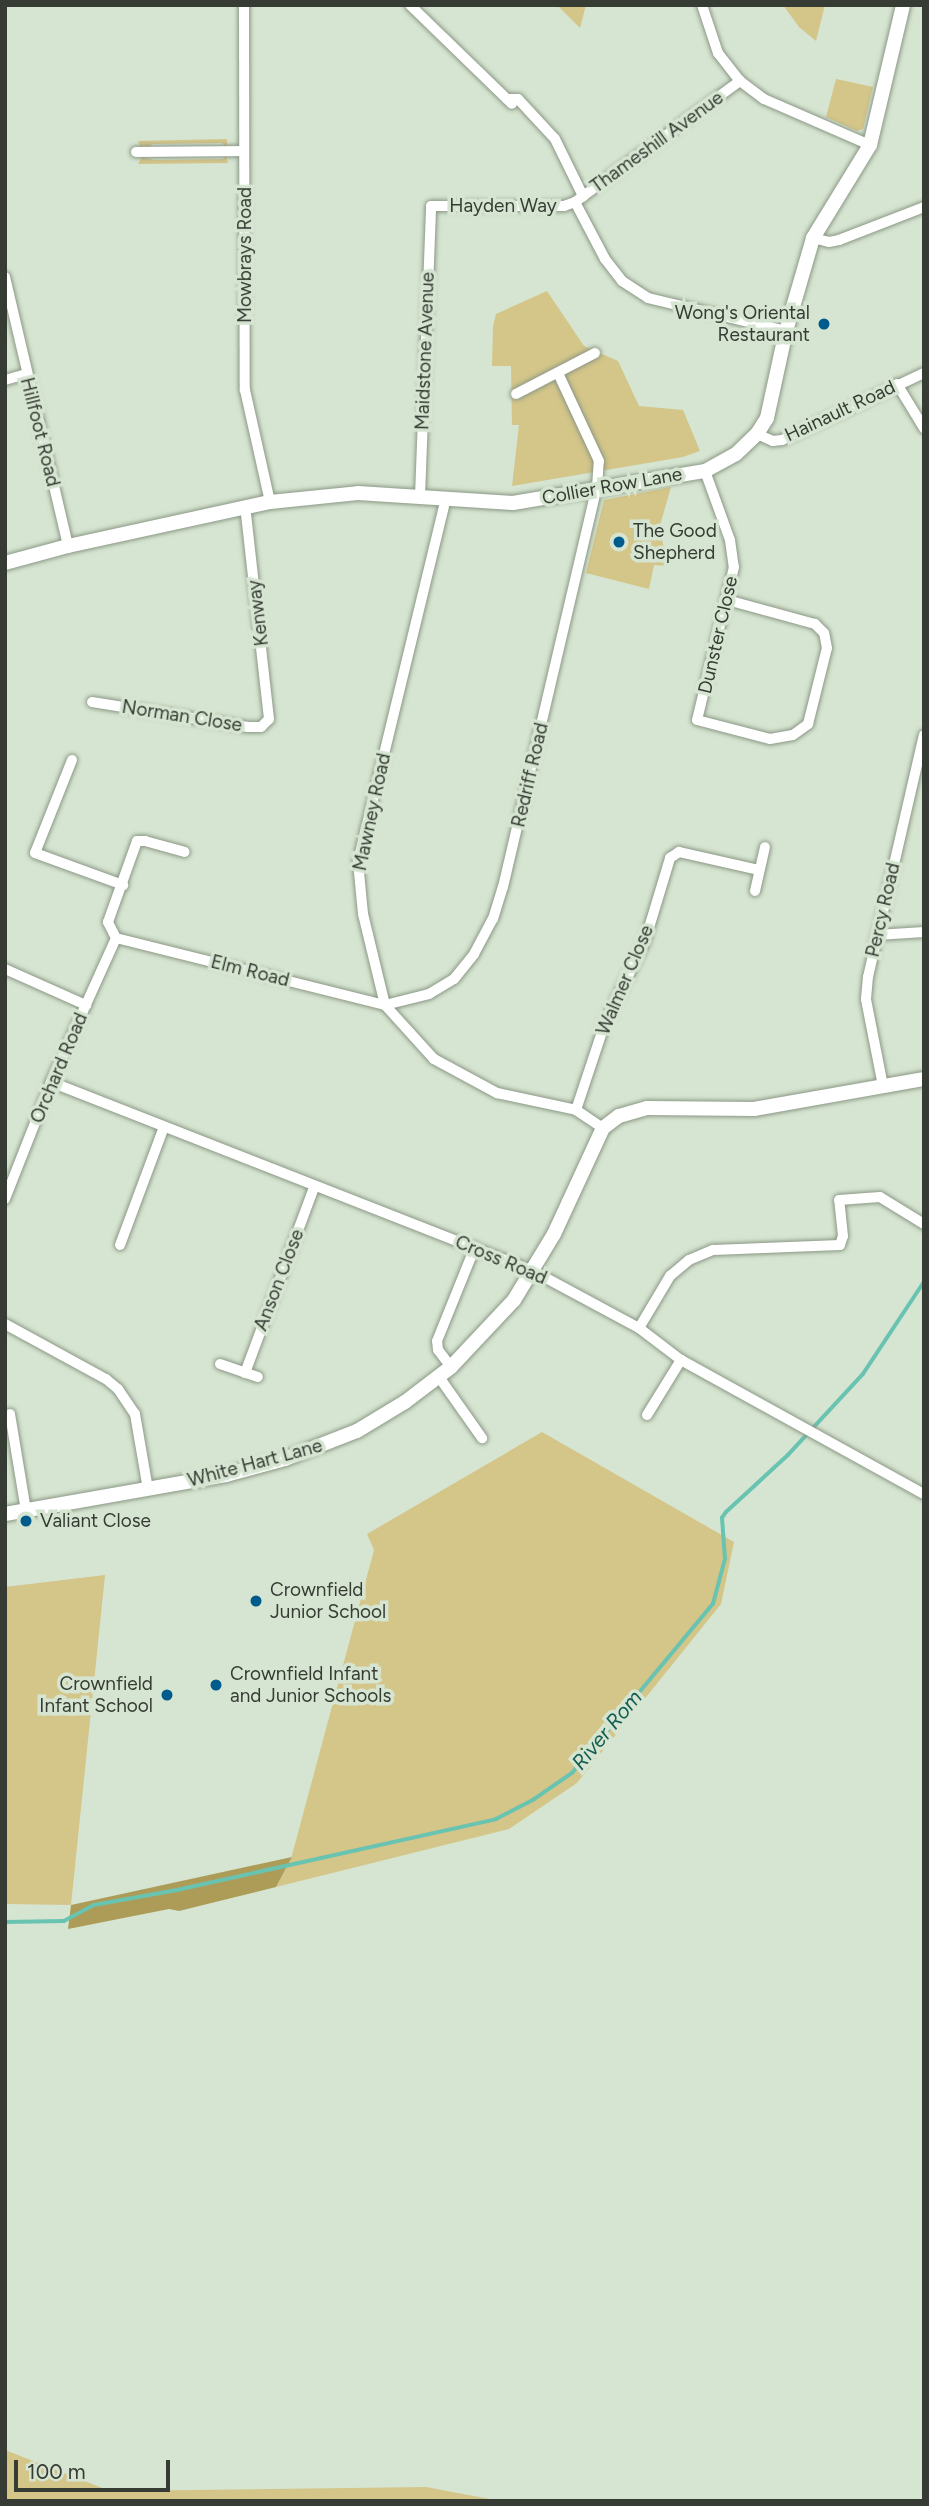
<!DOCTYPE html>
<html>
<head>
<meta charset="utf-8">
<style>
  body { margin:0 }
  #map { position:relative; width:929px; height:2506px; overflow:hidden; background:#d6e5d1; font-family:Figtree,sans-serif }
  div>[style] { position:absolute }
  .green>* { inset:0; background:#d4c589 }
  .forest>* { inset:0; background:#ad9c58 }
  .stream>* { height:3.5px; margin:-1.75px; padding:0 1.75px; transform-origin:1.75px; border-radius:1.75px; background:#69c3b1 }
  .roads { filter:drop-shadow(0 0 2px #8b9886) drop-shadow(0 0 2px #8b9886) }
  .street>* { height:10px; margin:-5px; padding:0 5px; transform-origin:5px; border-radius:5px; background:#fff }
  .secondary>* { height:14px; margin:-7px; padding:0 7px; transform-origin:7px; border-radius:7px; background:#fff }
  .dots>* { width:19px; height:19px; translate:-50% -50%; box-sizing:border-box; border:4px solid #d6e5d1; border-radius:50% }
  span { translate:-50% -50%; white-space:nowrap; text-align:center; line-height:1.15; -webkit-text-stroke:7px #d6e5d1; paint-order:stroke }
  .street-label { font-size:19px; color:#363c34 }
  .poi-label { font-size:19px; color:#363c34 }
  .right { translate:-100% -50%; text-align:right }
  .left { translate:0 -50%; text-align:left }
  .water-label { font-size:21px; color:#135e52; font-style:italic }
  .frame { position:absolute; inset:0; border:7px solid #363c34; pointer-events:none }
  .scale { position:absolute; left:14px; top:2460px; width:156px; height:32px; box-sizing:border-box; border:4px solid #363c34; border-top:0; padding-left:9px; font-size:21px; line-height:24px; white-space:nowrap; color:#363c34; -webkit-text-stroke:5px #d6e5d1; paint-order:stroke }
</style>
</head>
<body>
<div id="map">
  <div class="green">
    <i style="clip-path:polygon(557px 5px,586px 5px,580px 28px)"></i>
    <i style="clip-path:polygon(783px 5px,825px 5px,816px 41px,799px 27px)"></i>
    <i style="clip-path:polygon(836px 79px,873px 87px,863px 129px,857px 131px,826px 117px)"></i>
    <i style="clip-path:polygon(227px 139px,227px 148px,222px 143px,152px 144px,148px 149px,141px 148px,138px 141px)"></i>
    <i style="clip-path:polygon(226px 155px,228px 163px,138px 164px,142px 157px,154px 160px,223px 159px)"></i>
    <i style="clip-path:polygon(547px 291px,584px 346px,618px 361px,639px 406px,683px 410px,700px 451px,683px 457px,512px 486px,519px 425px,512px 425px,511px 366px,492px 366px,493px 327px,496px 314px)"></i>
    <i style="clip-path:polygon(671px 487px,659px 529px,669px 566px,654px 565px,649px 589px,586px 573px,604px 500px)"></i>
    <i style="clip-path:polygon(542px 1432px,734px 1542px,721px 1604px,577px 1783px,509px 1829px,276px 1887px,291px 1859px,374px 1550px,367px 1534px)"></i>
    <i style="clip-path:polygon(105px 1575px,71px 1905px,5px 1904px,5px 1587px)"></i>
    <i style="clip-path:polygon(5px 2450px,110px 2491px,426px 2487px,500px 2501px,5px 2501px)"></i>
  </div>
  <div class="forest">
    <i style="clip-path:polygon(292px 1857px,276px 1887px,179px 1911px,169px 1909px,68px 1929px,71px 1905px)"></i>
  </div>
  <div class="stream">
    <i style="left:5px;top:1922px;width:59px;rotate:-1deg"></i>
    <i style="left:64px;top:1921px;width:34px;rotate:-28deg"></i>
    <i style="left:94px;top:1905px;width:84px;rotate:-10.2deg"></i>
    <i style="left:177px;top:1890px;width:327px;rotate:-12.5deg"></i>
    <i style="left:496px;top:1819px;width:42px;rotate:-27.2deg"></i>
    <i style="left:533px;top:1800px;width:47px;rotate:-34.7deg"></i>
    <i style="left:572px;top:1773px;width:220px;rotate:-50.2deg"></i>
    <i style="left:713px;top:1604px;width:47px;rotate:-75.1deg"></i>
    <i style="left:725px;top:1559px;width:41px;rotate:-94.2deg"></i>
    <i style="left:722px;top:1518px;width:7px;rotate:-56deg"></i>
    <i style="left:726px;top:1512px;width:84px;rotate:-42.6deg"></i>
    <i style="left:788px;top:1455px;width:110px;rotate:-47.2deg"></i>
    <i style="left:863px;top:1374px;width:110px;rotate:-56.5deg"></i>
  </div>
  <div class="roads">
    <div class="street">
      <i style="left:244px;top:5px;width:385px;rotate:89.9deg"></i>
      <i style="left:245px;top:390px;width:115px;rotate:77.4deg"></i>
      <i style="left:410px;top:5px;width:142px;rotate:44.1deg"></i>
      <i style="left:702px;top:5px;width:51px;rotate:71.6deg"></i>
      <i style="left:718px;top:53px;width:36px;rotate:52deg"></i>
      <i style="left:740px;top:81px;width:30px;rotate:37deg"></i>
      <i style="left:764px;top:99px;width:116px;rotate:23.5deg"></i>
      <i style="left:507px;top:99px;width:11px"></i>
      <i style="left:518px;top:99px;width:54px;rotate:47.2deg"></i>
      <i style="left:555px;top:139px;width:64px;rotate:63.8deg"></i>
      <i style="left:136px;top:152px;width:108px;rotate:-0.5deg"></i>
      <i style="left:575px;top:202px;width:64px;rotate:62.2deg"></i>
      <i style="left:605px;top:259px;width:28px;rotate:52deg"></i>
      <i style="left:622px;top:281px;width:31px;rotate:33deg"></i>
      <i style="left:648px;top:298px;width:142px;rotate:13.4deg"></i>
      <i style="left:813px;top:238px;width:16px;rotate:14deg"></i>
      <i style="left:829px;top:242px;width:10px;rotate:-11deg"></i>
      <i style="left:839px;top:240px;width:91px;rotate:-21.2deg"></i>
      <i style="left:5px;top:277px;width:276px;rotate:76.8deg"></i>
      <i style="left:5px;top:380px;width:22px;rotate:-16deg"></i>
      <i style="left:897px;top:384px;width:52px;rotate:58.5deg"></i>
      <i style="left:516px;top:394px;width:89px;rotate:-27.4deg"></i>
      <i style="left:757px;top:434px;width:17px;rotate:24deg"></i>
      <i style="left:773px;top:441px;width:9px;rotate:-6deg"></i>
      <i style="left:782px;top:440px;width:157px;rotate:-25.3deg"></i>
      <i style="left:705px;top:471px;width:73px;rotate:70.1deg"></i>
      <i style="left:730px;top:540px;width:27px;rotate:82deg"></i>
      <i style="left:734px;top:567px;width:157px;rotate:103.6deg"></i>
      <i style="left:697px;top:720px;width:75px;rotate:14.6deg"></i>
      <i style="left:770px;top:739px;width:23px;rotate:-10deg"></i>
      <i style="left:793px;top:735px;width:19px;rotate:-36deg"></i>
      <i style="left:808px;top:724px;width:78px;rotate:-76deg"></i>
      <i style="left:827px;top:648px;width:15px;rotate:-101deg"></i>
      <i style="left:824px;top:633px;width:13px;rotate:-135deg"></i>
      <i style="left:815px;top:624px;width:91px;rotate:-164.7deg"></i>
      <i style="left:420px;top:496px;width:290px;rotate:-87.8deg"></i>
      <i style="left:431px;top:206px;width:133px"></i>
      <i style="left:564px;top:206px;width:12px;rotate:-20deg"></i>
      <i style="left:575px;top:202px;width:205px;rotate:-36.3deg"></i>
      <i style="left:446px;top:498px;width:374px;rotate:103.6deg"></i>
      <i style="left:358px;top:862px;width:52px;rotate:84.5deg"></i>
      <i style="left:363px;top:914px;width:94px;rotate:76.4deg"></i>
      <i style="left:385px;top:1005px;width:73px;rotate:47.8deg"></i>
      <i style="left:434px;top:1059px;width:72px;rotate:28.4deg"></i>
      <i style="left:497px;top:1093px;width:81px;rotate:12.1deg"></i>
      <i style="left:576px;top:1110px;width:32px;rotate:34deg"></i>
      <i style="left:92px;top:702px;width:158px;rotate:9.1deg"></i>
      <i style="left:248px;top:727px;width:13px"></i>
      <i style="left:261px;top:727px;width:11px;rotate:-45deg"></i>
      <i style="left:269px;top:719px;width:214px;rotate:-96.4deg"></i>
      <i style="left:72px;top:760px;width:100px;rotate:111.7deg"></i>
      <i style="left:35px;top:853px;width:94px;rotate:20deg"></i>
      <i style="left:755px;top:891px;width:45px;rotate:-77.2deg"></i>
      <i style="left:877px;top:935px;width:47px;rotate:-3.7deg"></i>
      <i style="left:116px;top:938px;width:277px;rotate:14deg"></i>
      <i style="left:385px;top:1005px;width:45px;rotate:-14deg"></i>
      <i style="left:429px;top:994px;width:29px;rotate:-31deg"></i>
      <i style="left:454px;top:979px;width:32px;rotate:-51deg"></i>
      <i style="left:474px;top:954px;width:40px;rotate:-62deg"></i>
      <i style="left:493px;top:919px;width:34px;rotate:-73deg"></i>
      <i style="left:503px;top:887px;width:411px;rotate:-76.8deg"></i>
      <i style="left:597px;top:487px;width:26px;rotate:-86deg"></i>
      <i style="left:599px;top:461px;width:97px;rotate:-115deg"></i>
      <i style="left:116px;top:938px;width:18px;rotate:-117deg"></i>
      <i style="left:108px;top:922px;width:86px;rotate:-70.3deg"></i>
      <i style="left:137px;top:841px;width:8px"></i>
      <i style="left:145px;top:841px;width:41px;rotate:15.4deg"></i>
      <i style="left:5px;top:969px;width:89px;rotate:24deg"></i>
      <i style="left:51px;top:1082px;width:518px;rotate:21.41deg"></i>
      <i style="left:533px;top:1271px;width:120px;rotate:28.3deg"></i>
      <i style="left:639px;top:1328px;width:53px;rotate:37.3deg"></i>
      <i style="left:681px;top:1360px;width:277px;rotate:28.9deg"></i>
      <i style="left:883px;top:1086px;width:89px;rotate:-101.1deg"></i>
      <i style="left:866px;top:999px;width:22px;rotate:-85deg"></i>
      <i style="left:868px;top:977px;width:248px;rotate:-77deg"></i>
      <i style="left:576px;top:1110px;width:92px;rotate:-71.6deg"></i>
      <i style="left:605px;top:1023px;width:91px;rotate:-64deg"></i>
      <i style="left:645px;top:941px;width:87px;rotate:-73.2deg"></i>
      <i style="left:670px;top:858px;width:11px;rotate:-34deg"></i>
      <i style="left:679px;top:852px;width:82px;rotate:12.7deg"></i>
      <i style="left:5px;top:1199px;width:126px;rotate:-68.5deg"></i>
      <i style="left:51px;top:1082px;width:158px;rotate:-65.7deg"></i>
      <i style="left:120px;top:1245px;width:126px;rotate:-69.6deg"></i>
      <i style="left:5px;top:1324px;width:115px;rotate:28.6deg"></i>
      <i style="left:106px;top:1379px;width:16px;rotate:40deg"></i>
      <i style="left:118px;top:1389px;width:30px;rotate:56deg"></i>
      <i style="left:135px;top:1414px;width:76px;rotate:80.2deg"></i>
      <i style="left:639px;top:1328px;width:61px;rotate:-59.2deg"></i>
      <i style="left:670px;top:1276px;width:25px;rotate:-40deg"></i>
      <i style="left:689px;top:1260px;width:26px;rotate:-23deg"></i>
      <i style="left:713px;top:1250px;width:127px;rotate:-2.3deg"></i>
      <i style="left:840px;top:1245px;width:9px;rotate:-72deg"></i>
      <i style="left:843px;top:1236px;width:36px;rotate:-96deg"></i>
      <i style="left:839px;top:1200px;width:41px;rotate:-4.2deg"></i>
      <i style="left:880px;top:1197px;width:52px;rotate:31.5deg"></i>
      <i style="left:220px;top:1364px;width:40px;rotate:18.9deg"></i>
      <i style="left:451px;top:1367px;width:21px;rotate:-127deg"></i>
      <i style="left:438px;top:1350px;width:9px;rotate:-96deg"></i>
      <i style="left:437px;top:1341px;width:101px;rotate:-68deg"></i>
      <i style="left:245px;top:1373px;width:198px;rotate:-69.6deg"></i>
      <i style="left:439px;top:1377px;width:75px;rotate:54.8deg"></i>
      <i style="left:10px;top:1414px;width:98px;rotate:80.6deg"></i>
      <i style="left:647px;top:1415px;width:65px;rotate:-58.3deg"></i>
    </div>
    <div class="secondary">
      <i style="left:5px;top:563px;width:65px;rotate:-15.1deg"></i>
      <i style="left:68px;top:546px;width:207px;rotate:-12.3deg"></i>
      <i style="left:270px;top:502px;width:88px;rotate:-5.8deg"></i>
      <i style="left:358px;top:493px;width:155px;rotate:3.7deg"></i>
      <i style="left:513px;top:503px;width:195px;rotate:-9.5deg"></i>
      <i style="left:705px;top:471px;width:35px;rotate:-29deg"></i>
      <i style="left:736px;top:454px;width:29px;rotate:-44deg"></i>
      <i style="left:757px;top:434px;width:19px;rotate:-58deg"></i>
      <i style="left:767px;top:418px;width:89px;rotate:-77.7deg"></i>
      <i style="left:786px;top:331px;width:97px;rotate:-73.8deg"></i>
      <i style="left:813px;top:238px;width:109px;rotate:-58.5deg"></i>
      <i style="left:870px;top:145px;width:144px;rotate:-76.7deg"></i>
      <i style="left:5px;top:1514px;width:224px;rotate:-10deg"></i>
      <i style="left:226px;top:1475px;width:61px;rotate:-15.2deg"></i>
      <i style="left:285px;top:1459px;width:77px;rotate:-21.3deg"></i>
      <i style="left:357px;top:1431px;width:56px;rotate:-31.1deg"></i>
      <i style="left:405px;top:1402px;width:58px;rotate:-37.3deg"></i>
      <i style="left:451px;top:1367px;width:92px;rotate:-46.8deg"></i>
      <i style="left:514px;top:1300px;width:77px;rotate:-58.8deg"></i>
      <i style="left:554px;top:1234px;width:117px;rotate:-65.2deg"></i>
      <i style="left:603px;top:1128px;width:20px;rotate:-37deg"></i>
      <i style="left:619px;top:1116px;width:29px;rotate:-16deg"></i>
      <i style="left:647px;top:1108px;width:107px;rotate:0.5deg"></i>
      <i style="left:754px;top:1109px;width:173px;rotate:-10deg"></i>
    </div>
  </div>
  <div class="dots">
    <i style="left:824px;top:324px;background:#005b8d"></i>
    <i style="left:619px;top:542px;background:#005b8d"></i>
    <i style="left:26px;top:1521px;background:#005b8d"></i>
    <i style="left:256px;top:1601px;background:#005b8d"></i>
    <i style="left:216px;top:1685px;background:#005b8d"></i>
    <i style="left:167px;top:1695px;background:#005b8d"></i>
  </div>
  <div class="street-label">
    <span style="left:657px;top:142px;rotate:-36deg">Thameshill Avenue</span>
    <span style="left:503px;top:206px">Hayden Way</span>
    <span style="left:245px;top:255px;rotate:-90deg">Mowbrays Road</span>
    <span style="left:425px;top:351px;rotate:-88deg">Maidstone Avenue</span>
    <span style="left:840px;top:411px;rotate:-25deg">Hainault Road</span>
    <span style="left:40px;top:432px;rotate:76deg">Hillfoot Road</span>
    <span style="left:612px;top:486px;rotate:-10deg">Collier Row Lane</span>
    <span style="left:258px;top:613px;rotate:-97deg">Kenway</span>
    <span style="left:718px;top:635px;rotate:-77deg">Dunster Close</span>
    <span style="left:182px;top:716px;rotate:9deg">Norman Close</span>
    <span style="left:530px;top:775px;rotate:-77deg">Redriff Road</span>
    <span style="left:372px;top:812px;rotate:-78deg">Mawney Road</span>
    <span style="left:883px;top:910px;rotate:-77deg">Percy Road</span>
    <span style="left:250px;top:971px;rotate:14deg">Elm Road</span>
    <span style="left:625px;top:980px;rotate:-67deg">Walmer Close</span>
    <span style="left:59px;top:1068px;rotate:-67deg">Orchard Road</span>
    <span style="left:501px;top:1260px;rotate:23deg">Cross Road</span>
    <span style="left:279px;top:1280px;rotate:-69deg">Anson Close</span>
    <span style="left:255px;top:1463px;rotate:-15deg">White Hart Lane</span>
  </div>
  <div class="poi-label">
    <span class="right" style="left:810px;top:324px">Wong's Oriental<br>Restaurant</span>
    <span class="left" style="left:633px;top:542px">The Good<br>Shepherd</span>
    <span class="left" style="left:40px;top:1521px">Valiant Close</span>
    <span class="left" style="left:270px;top:1601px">Crownfield<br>Junior School</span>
    <span class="left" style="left:230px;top:1685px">Crownfield Infant<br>and Junior Schools</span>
    <span class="right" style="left:153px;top:1695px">Crownfield<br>Infant School</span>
  </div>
  <div class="water-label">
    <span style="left:607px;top:1730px;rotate:-50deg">River Rom</span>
  </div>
  <div class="frame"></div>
  <div class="scale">100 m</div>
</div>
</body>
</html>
